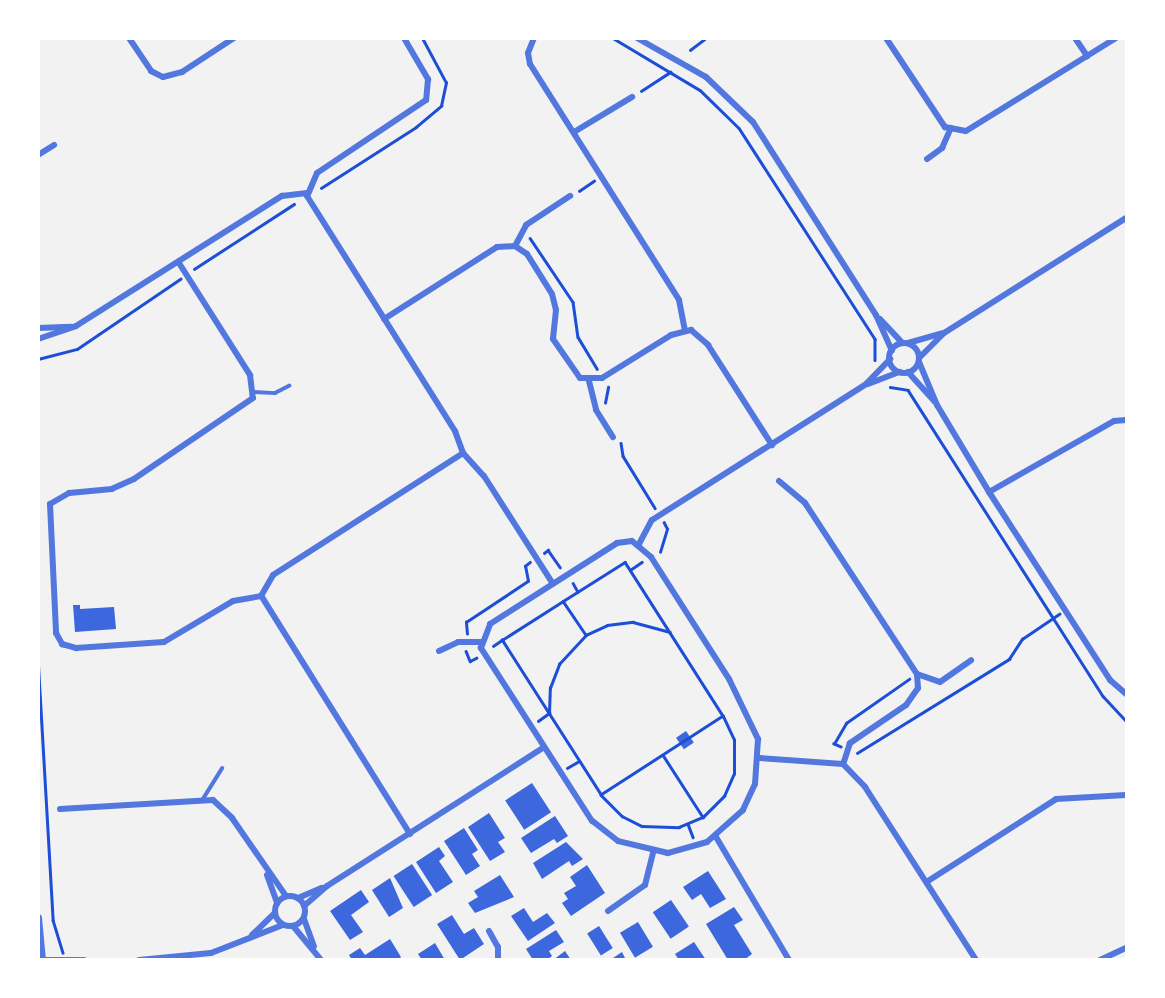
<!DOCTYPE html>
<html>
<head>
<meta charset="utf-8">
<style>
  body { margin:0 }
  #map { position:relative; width:1165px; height:998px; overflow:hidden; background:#f2f2f2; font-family:"Public Sans",sans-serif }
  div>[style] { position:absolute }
  .building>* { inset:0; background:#3d67dc; transform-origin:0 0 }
  .path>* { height:2.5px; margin:-1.25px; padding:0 1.25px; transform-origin:1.25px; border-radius:1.25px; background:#1d4ed8 }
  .service>* { height:3.5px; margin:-1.75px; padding:0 1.75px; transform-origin:1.75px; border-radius:1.75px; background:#5277de }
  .minor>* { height:6px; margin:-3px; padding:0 3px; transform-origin:3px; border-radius:3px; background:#5277de }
  .minor>.ring { margin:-3px; padding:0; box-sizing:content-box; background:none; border:6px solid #5277de; border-radius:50% }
  .tertiary>* { height:8px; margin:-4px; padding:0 4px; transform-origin:4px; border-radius:4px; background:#5277de }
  span { translate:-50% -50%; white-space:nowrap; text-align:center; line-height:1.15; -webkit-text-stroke:7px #fff; paint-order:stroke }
  .frame { position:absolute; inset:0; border:40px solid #fff; pointer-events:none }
</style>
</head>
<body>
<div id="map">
  <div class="building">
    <i style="clip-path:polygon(73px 605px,80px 605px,80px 609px,114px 607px,116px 629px,75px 632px)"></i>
    <i style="left:686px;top:731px;width:14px;height:12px;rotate:56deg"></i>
    <i style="left:532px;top:783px;width:35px;height:32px;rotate:57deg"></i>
    <i style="clip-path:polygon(489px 813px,505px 838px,498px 842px,505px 852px,490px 861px,468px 827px)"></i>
    <i style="clip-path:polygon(555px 816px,568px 836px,557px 843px,554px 839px,531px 853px,521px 838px)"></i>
    <i style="clip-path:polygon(464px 828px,478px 850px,472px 854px,480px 866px,466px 875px,444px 841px)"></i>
    <i style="clip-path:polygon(566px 842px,583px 859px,572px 866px,569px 861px,542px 879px,533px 863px)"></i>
    <i style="clip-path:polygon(439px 847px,445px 856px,439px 861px,453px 882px,436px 893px,416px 862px)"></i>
    <i style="left:412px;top:864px;width:37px;height:22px;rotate:57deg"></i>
    <i style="clip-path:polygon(587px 865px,605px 893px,571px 916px,562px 903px,568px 899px,564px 893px,576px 886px,570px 877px)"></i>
    <i style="clip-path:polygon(708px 871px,726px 899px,710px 908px,701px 894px,692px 900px,683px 887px)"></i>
    <i style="clip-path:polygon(500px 875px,514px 897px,475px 913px,468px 903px,478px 897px,474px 891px)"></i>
    <i style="clip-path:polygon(390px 878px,403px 908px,389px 917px,372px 890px)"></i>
    <i style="clip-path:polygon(361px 890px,369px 902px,351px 915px,363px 932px,350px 940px,330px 911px)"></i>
    <i style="left:671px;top:900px;width:32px;height:22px;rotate:56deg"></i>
    <i style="clip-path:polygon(734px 907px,743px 920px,734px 925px,752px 954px,744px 960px,728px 960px,706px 924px)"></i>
    <i style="clip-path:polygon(524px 908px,533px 922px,547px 913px,555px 923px,528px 941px,511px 916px)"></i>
    <i style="clip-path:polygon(452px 915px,464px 934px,474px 928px,484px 944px,460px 960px,437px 924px)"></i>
    <i style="left:638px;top:922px;width:29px;height:21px;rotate:59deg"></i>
    <i style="left:599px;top:926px;width:26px;height:14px;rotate:58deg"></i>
    <i style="clip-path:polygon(556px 930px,564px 942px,549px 951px,552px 956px,547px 960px,533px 960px,526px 949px)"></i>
    <i style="clip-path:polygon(390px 939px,401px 957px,398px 960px,352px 960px,349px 955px,360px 948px,365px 955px)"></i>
    <i style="clip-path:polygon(694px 942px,706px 960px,679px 960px,675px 954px)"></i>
    <i style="clip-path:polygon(435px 943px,445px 960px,422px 960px,418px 954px)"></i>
    <i style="clip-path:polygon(565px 951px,571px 960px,553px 960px)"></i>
    <i style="clip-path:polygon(622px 952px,626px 960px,614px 960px,613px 958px)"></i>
  </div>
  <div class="path">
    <i style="left:613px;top:38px;width:101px;rotate:30.9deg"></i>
    <i style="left:700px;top:90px;width:54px;rotate:44.3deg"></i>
    <i style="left:739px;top:128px;width:251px;rotate:57.2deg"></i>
    <i style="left:875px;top:339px;width:21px;rotate:90deg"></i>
    <i style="left:690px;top:50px;width:20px;rotate:-37deg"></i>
    <i style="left:641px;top:91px;width:35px;rotate:-33deg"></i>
    <i style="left:321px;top:188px;width:113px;rotate:-32.7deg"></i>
    <i style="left:416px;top:127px;width:33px;rotate:-40deg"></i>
    <i style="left:441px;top:106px;width:24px;rotate:-78deg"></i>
    <i style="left:446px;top:83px;width:51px;rotate:-118.1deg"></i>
    <i style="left:579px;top:191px;width:18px;rotate:-34deg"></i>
    <i style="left:530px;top:238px;width:77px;rotate:56.1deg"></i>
    <i style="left:573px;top:302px;width:35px;rotate:82deg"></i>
    <i style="left:578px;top:337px;width:37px;rotate:59deg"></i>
    <i style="left:194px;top:269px;width:119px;rotate:-33deg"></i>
    <i style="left:38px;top:359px;width:40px;rotate:-14.4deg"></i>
    <i style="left:77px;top:349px;width:125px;rotate:-34.2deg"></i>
    <i style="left:890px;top:387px;width:18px;rotate:9deg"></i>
    <i style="left:908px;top:390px;width:363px;rotate:57.5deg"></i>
    <i style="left:1103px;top:696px;width:34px;rotate:47deg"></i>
    <i style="left:605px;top:403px;width:16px;rotate:-79deg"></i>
    <i style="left:621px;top:443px;width:13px;rotate:81deg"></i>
    <i style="left:623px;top:456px;width:61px;rotate:58.4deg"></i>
    <i style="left:660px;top:552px;width:24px;rotate:-73deg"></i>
    <i style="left:667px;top:529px;width:7px;rotate:-117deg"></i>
    <i style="left:544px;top:553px;width:5px;rotate:-37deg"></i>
    <i style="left:548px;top:550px;width:21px;rotate:55deg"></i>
    <i style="left:630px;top:570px;width:14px;rotate:-34deg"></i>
    <i style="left:573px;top:583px;width:10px;rotate:61deg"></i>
    <i style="left:563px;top:601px;width:41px;rotate:55.9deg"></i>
    <i style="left:467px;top:634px;width:12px;rotate:-95deg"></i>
    <i style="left:466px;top:622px;width:74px;rotate:-33.5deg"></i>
    <i style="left:528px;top:581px;width:15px;rotate:-101deg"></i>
    <i style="left:525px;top:566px;width:6px;rotate:-39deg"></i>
    <i style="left:493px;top:646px;width:11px;rotate:-34deg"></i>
    <i style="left:502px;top:640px;width:72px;rotate:-32.6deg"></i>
    <i style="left:563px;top:601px;width:73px;rotate:-32.2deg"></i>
    <i style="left:625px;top:562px;width:183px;rotate:57.5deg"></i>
    <i style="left:723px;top:716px;width:145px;rotate:147.1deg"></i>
    <i style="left:601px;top:795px;width:184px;rotate:-122.6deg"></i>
    <i style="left:466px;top:651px;width:11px;rotate:68deg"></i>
    <i style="left:470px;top:661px;width:7px;rotate:-27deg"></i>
    <i style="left:38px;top:657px;width:263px;rotate:86.7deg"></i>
    <i style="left:53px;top:920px;width:34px;rotate:73deg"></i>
    <i style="left:538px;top:721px;width:14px;rotate:-36deg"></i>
    <i style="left:549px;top:713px;width:25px;rotate:-88deg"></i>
    <i style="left:550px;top:688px;width:26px;rotate:-69deg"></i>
    <i style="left:559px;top:664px;width:40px;rotate:-47deg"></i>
    <i style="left:586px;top:635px;width:23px;rotate:-25deg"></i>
    <i style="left:607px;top:625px;width:26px;rotate:-7deg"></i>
    <i style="left:633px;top:622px;width:38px;rotate:15deg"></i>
    <i style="left:841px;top:747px;width:8px;rotate:-157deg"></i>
    <i style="left:834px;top:744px;width:24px;rotate:-60deg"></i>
    <i style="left:846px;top:723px;width:77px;rotate:-34.9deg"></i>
    <i style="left:857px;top:753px;width:179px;rotate:-31.7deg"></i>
    <i style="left:1009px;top:659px;width:24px;rotate:-57deg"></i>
    <i style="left:1022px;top:639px;width:45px;rotate:-34deg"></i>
    <i style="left:663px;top:755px;width:74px;rotate:57.2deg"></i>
    <i style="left:567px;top:768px;width:14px;rotate:-30deg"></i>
    <i style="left:601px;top:795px;width:30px;rotate:45deg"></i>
    <i style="left:622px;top:816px;width:22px;rotate:27deg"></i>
    <i style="left:642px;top:826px;width:37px;rotate:2deg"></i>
    <i style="left:679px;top:827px;width:26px;rotate:-23deg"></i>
    <i style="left:703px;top:817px;width:30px;rotate:-45deg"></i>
    <i style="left:724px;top:796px;width:24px;rotate:-66deg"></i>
    <i style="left:734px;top:774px;width:34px;rotate:-90deg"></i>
    <i style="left:734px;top:740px;width:26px;rotate:-115deg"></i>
    <i style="left:688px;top:824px;width:14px;rotate:69deg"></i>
  </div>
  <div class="service">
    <i style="left:254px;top:392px;width:21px;rotate:3deg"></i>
    <i style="left:275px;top:393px;width:16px;rotate:-27deg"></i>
    <i style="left:203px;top:799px;width:36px;rotate:-58deg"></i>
  </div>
  <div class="minor">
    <i style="left:129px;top:38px;width:40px;rotate:56deg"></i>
    <i style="left:151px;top:71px;width:13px;rotate:27deg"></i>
    <i style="left:163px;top:77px;width:20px;rotate:-15deg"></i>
    <i style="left:182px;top:72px;width:62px;rotate:-33.2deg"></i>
    <i style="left:404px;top:38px;width:48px;rotate:59.7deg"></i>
    <i style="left:428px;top:79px;width:21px;rotate:95deg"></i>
    <i style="left:426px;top:100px;width:131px;rotate:146.2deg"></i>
    <i style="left:317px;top:173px;width:25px;rotate:113deg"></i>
    <i style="left:307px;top:196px;width:278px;rotate:57.8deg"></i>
    <i style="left:455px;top:431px;width:23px;rotate:70deg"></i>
    <i style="left:463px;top:453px;width:31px;rotate:48deg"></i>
    <i style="left:484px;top:476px;width:128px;rotate:57.4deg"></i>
    <i style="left:534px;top:38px;width:16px;rotate:112deg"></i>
    <i style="left:528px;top:53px;width:11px;rotate:80deg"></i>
    <i style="left:530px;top:64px;width:279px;rotate:57.7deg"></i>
    <i style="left:679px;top:300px;width:31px;rotate:79deg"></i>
    <i style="left:637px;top:38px;width:79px;rotate:29.5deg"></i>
    <i style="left:706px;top:77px;width:65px;rotate:43.8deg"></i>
    <i style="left:753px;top:122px;width:229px;rotate:57.5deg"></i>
    <i style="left:876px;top:315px;width:39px;rotate:66deg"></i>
    <i style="left:886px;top:38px;width:107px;rotate:56.5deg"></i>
    <i style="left:945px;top:127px;width:21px;rotate:11deg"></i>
    <i style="left:966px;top:131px;width:176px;rotate:-31.8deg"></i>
    <i style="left:1075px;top:38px;width:22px;rotate:56deg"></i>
    <i style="left:574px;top:132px;width:68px;rotate:-31.1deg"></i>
    <i style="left:38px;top:155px;width:19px;rotate:-32deg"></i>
    <i style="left:927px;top:159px;width:19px;rotate:-36deg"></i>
    <i style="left:942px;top:148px;width:22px;rotate:-66deg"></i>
    <i style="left:515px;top:246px;width:24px;rotate:-62deg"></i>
    <i style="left:526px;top:225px;width:53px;rotate:-33.4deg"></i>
    <i style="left:179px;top:263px;width:133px;rotate:57.6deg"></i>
    <i style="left:250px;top:375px;width:23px;rotate:83deg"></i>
    <i style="left:253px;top:398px;width:144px;rotate:145.8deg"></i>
    <i style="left:134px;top:479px;width:24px;rotate:156deg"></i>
    <i style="left:112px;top:489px;width:43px;rotate:174.7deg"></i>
    <i style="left:69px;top:493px;width:22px;rotate:150deg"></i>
    <i style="left:50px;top:504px;width:129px;rotate:87.3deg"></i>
    <i style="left:56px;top:633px;width:13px;rotate:61deg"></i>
    <i style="left:62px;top:644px;width:15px;rotate:16deg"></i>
    <i style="left:76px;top:648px;width:88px;rotate:-3.9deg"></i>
    <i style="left:164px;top:642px;width:80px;rotate:-30.7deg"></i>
    <i style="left:233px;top:601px;width:28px;rotate:-10deg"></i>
    <i style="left:384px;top:319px;width:134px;rotate:-32.5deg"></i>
    <i style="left:497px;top:247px;width:18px;rotate:-3deg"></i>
    <i style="left:515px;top:246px;width:14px;rotate:34deg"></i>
    <i style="left:527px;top:254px;width:47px;rotate:58deg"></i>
    <i style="left:552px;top:294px;width:16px;rotate:76deg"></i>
    <i style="left:556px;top:310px;width:29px;rotate:96deg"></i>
    <i style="left:553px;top:339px;width:47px;rotate:55.3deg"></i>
    <i style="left:580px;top:378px;width:22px"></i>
    <i style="left:602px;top:378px;width:81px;rotate:-31.9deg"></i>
    <i style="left:671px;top:335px;width:21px;rotate:-14deg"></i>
    <i style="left:691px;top:330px;width:23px;rotate:41deg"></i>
    <i style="left:708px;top:345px;width:119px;rotate:57.4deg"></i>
    <i style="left:880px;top:319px;width:33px;rotate:47deg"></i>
    <i style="left:38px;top:328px;width:33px;rotate:-2deg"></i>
    <i style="left:38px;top:339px;width:40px;rotate:-18.9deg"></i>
    <i style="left:76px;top:326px;width:244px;rotate:-32.3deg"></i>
    <i style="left:282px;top:196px;width:25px;rotate:-7deg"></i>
    <i style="left:908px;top:343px;width:35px;rotate:-16deg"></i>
    <i class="ring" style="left:889px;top:343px;width:24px;height:24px"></i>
    <i style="left:919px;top:358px;width:35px;rotate:-45deg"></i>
    <i style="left:944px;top:333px;width:215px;rotate:-32.3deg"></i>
    <i style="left:919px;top:362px;width:47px;rotate:67.3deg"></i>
    <i style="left:937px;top:405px;width:101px;rotate:59.1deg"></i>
    <i style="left:989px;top:492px;width:224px;rotate:57.2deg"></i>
    <i style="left:1110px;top:680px;width:21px;rotate:41deg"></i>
    <i style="left:908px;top:372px;width:39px;rotate:48deg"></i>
    <i style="left:589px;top:381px;width:30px;rotate:76deg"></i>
    <i style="left:596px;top:410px;width:32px;rotate:58deg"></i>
    <i style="left:868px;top:384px;width:34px;rotate:-21deg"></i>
    <i style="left:779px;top:481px;width:34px;rotate:40deg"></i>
    <i style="left:805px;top:503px;width:204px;rotate:56.8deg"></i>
    <i style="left:917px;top:674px;width:14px;rotate:86deg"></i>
    <i style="left:918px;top:688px;width:21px;rotate:125deg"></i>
    <i style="left:906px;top:705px;width:68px;rotate:145.8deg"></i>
    <i style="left:850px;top:743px;width:22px;rotate:108deg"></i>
    <i style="left:989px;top:492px;width:144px;rotate:-29.6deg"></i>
    <i style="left:1114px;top:421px;width:12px;rotate:-5deg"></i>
    <i style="left:632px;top:541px;width:25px;rotate:40deg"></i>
    <i style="left:651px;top:557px;width:145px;rotate:57.4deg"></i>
    <i style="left:729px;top:679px;width:67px;rotate:64.2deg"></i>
    <i style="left:758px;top:739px;width:45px;rotate:93.8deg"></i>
    <i style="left:755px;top:784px;width:29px;rotate:115deg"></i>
    <i style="left:743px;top:810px;width:48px;rotate:138.4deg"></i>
    <i style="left:707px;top:842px;width:41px;rotate:164.2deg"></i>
    <i style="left:668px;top:853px;width:51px;rotate:-166.5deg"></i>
    <i style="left:618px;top:841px;width:33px;rotate:-142deg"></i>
    <i style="left:592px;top:821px;width:206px;rotate:-122.7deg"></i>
    <i style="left:481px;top:648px;width:26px;rotate:-69deg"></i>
    <i style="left:490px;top:624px;width:151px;rotate:-32.5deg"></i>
    <i style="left:617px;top:543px;width:15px;rotate:-8deg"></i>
    <i style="left:639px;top:544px;width:27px;rotate:-62deg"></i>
    <i style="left:652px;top:520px;width:254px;rotate:-32.4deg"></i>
    <i style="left:866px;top:384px;width:35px;rotate:-46deg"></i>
    <i style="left:439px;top:651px;width:21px;rotate:-25deg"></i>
    <i style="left:458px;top:642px;width:22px"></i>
    <i style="left:917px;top:674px;width:24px;rotate:19deg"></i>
    <i style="left:940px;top:682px;width:38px;rotate:-35deg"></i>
    <i style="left:760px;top:758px;width:83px;rotate:4.1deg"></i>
    <i style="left:843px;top:764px;width:32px;rotate:46deg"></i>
    <i style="left:865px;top:787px;width:206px;rotate:57.3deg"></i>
    <i style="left:60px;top:809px;width:153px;rotate:-3.4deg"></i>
    <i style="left:213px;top:800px;width:26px;rotate:43deg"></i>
    <i style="left:232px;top:818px;width:95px;rotate:55.3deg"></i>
    <i style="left:410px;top:834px;width:281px;rotate:-122deg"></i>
    <i style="left:261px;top:596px;width:24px;rotate:-60deg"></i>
    <i style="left:273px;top:575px;width:226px;rotate:-32.7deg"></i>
    <i style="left:716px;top:837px;width:143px;rotate:59.3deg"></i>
    <i style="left:267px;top:875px;width:30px;rotate:70deg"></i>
    <i style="left:928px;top:881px;width:152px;rotate:-32.6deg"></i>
    <i style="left:1056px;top:799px;width:70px;rotate:-3.3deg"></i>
    <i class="ring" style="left:275px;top:896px;width:24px;height:24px"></i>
    <i style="left:298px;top:898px;width:26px;rotate:-23deg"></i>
    <i style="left:304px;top:906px;width:30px;rotate:-41deg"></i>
    <i style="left:327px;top:886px;width:256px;rotate:-32.6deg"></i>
    <i style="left:608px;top:911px;width:45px;rotate:-35.1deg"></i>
    <i style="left:645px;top:885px;width:34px;rotate:-76deg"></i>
    <i style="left:304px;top:919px;width:29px;rotate:70deg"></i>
    <i style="left:293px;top:926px;width:44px;rotate:50.5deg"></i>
    <i style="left:489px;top:931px;width:18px;rotate:61deg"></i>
    <i style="left:498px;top:947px;width:13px;rotate:90deg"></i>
    <i style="left:252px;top:935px;width:32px;rotate:-44deg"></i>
    <i style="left:40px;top:960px;width:44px"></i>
    <i style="left:139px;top:960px;width:72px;rotate:-5.6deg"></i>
    <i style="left:211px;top:953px;width:77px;rotate:-21.3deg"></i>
    <i style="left:1100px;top:960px;width:29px;rotate:-25deg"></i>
  </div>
  <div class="tertiary">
    <i style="left:38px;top:918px;width:42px;rotate:84.6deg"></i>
  </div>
  <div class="frame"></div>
</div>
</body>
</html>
